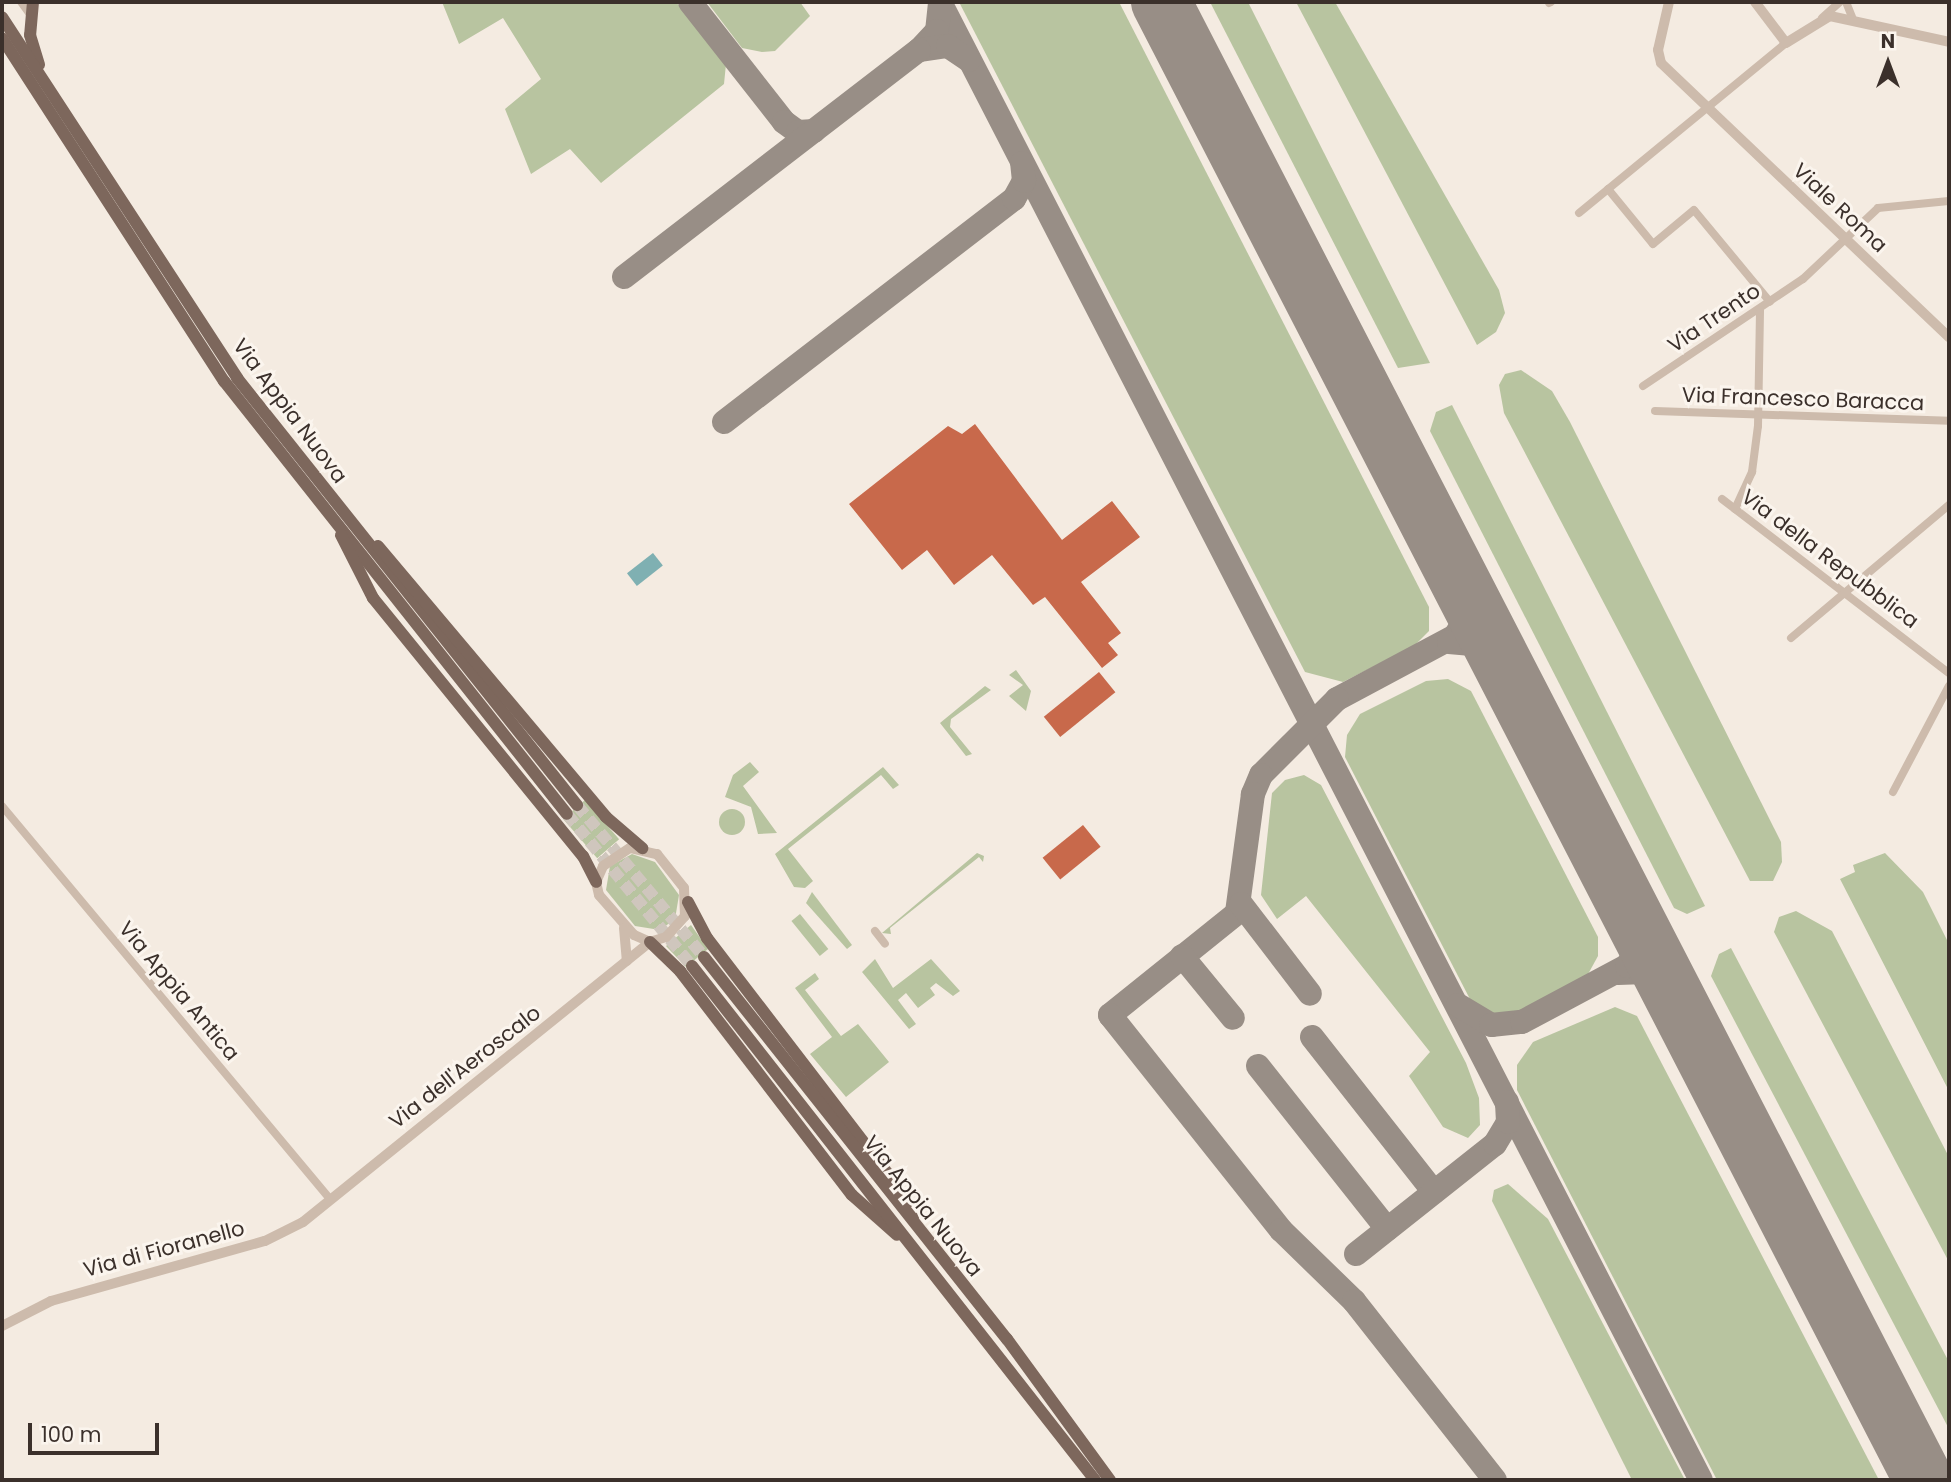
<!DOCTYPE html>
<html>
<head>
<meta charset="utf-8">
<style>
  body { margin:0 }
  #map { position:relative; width:1951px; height:1482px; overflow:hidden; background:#f4ebe1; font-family:Poppins,sans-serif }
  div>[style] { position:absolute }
  .green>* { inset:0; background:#b8c4a0; transform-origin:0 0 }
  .round { border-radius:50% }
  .water>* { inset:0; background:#7fb0b2; transform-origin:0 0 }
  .taxiway>* { height:24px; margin:-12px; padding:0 12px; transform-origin:12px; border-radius:12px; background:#988e86 }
  .runway>* { height:60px; margin:-30px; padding:0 30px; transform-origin:30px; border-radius:30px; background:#988e86 }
  .building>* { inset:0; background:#c8694b; transform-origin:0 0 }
  .primary-tunnel>* { height:12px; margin-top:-6px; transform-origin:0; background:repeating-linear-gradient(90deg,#cfc6bd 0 12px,transparent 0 18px) }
  .minor>* { height:8px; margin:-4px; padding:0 4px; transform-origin:4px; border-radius:4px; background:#cdbbac }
  .tertiary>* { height:10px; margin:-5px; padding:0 5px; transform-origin:5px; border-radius:5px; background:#cdbbac }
  .primary>* { height:12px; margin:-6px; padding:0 6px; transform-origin:6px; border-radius:6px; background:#7d675c }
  span { translate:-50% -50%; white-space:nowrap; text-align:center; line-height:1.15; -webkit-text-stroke:6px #fbf5ee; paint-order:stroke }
  .street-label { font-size:21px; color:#3b302b }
  .frame { position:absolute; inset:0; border:4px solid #3b302b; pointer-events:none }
  .north { position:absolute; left:1853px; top:28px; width:70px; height:70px; -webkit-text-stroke:5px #fbf5ee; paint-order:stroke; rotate:0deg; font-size:19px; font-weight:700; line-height:28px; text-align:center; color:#3b302b }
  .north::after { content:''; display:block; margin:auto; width:24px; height:32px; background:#3b302b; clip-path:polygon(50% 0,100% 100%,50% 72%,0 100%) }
  .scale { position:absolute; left:28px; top:1423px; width:131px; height:32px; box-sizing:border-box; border:4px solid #3b302b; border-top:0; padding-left:9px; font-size:21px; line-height:24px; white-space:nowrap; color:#3b302b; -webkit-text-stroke:5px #fbf5ee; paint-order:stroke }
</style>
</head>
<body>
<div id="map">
  <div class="green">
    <i style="clip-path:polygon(442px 2px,676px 2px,726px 64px,724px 84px,601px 183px,570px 149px,531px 174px,505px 109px,541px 79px,503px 18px,459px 44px)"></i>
    <i style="clip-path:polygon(707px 2px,800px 2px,810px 16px,775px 51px,762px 52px,742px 48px)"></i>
    <i style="clip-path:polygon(959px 2px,1119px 2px,1429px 607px,1429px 631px,1414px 646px,1343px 682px,1305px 672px)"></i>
    <i style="clip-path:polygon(1210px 2px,1248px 2px,1430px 363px,1398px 368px)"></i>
    <i style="clip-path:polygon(1296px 2px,1335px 2px,1499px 290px,1505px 313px,1496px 332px,1477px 345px)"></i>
    <i style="clip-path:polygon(1521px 370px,1552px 391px,1570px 422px,1781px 842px,1782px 862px,1773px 881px,1750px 881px,1504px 413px,1499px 385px,1505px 374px)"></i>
    <i style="clip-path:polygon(1452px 405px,1705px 906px,1687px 914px,1674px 908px,1430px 431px,1436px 412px)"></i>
    <i style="clip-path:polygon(1016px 670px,1031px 691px,1026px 711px,1009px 696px,1023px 685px,1009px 675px)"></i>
    <i style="clip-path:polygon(1448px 679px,1471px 691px,1598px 937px,1598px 956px,1587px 976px,1521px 1014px,1495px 1015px,1473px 1005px,1345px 757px,1347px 735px,1360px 714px,1426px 681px)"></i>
    <i style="clip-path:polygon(985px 686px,991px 690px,951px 719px,950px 727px,972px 754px,966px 756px,940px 723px)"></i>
    <i style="clip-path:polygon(750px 762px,759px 772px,743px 786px,777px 833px,758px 834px,751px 807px,725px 797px,733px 775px)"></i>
    <i style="clip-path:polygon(883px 767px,899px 785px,893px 789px,881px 775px,788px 849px,813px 881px,805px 888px,794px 887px,775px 854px)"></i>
    <i style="clip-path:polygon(1304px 775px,1321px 785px,1466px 1063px,1479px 1098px,1480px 1125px,1468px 1138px,1443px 1127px,1409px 1076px,1430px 1052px,1306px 896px,1277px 919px,1261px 895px,1272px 793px,1285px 780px)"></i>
    <i style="left:585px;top:800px;width:52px;height:29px;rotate:49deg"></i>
    <i class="round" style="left:719px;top:809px;width:26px;height:26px"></i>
    <i style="clip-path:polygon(977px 853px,984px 856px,983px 862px,979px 857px,890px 928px,891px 934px,882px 933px)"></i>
    <i style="clip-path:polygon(1885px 853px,1923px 892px,1949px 944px,1949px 1091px,1840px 879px,1855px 872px,1853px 865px)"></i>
    <i style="clip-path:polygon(632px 854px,655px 862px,679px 895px,675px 919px,660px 930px,635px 926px,606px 890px,610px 866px)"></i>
    <i style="clip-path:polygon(812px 892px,852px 945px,847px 949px,806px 903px)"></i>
    <i style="clip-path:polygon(1796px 911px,1832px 931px,1949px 1157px,1949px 1262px,1774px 932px,1779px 917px)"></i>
    <i style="left:800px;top:914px;width:45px;height:11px;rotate:51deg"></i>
    <i style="clip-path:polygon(691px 925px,708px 949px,686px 967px,666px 946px)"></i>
    <i style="clip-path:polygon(1731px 948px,1949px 1362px,1949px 1429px,1711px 976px,1719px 954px)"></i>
    <i style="clip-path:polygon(875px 959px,893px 988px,931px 959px,960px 991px,953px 996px,936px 983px,930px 988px,935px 995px,918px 1008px,906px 993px,898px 1000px,916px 1024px,909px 1029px,862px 972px)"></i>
    <i style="clip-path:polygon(815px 973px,819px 979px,805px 990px,841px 1036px,858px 1024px,889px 1062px,846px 1097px,810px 1054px,832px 1037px,795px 988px)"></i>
    <i style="clip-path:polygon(1615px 1007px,1637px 1016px,1879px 1480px,1717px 1480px,1517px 1090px,1517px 1065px,1533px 1042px)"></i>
    <i style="clip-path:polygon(1508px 1184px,1548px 1219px,1685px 1480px,1632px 1480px,1492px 1201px,1494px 1190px)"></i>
  </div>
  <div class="water">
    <i style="left:653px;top:553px;width:16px;height:33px;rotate:52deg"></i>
  </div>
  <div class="taxiway">
    <i style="left:690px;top:2px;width:152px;rotate:51.9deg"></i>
    <i style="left:784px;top:122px;width:17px;rotate:36deg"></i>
    <i style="left:798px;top:132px;width:16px;rotate:-4deg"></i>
    <i style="left:940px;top:2px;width:1662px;rotate:62.76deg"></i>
    <i style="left:940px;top:3px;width:28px;rotate:96deg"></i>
    <i style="left:937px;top:31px;width:26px;rotate:133deg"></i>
    <i style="left:919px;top:50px;width:29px;rotate:-8deg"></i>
    <i style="left:948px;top:46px;width:25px;rotate:34deg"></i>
    <i style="left:624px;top:277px;width:372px;rotate:-37.6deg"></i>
    <i style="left:724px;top:422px;width:366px;rotate:-37.6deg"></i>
    <i style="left:1014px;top:199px;width:21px;rotate:-61deg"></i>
    <i style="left:1024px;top:181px;width:18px;rotate:-96deg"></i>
    <i style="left:1462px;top:584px;width:34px;rotate:83deg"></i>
    <i style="left:1466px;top:618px;width:21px;rotate:121deg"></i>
    <i style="left:1455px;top:636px;width:134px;rotate:151.9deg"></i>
    <i style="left:1337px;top:699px;width:107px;rotate:135deg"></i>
    <i style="left:1261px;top:775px;width:21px;rotate:113deg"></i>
    <i style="left:1253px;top:794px;width:120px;rotate:97.7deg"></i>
    <i style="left:1237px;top:913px;width:163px;rotate:141.2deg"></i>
    <i style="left:1110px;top:1015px;width:275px;rotate:51.5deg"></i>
    <i style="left:1281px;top:1230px;width:102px;rotate:44.2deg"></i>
    <i style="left:1354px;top:1301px;width:228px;rotate:51.8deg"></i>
    <i style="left:1449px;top:642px;width:37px;rotate:5deg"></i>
    <i style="left:1486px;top:645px;width:29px;rotate:52deg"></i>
    <i style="left:1241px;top:904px;width:113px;rotate:52.5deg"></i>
    <i style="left:1182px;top:956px;width:80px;rotate:50.6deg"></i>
    <i style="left:1618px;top:973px;width:28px;rotate:-2deg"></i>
    <i style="left:1646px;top:972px;width:34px;rotate:37deg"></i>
    <i style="left:1458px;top:1005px;width:39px;rotate:31deg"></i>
    <i style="left:1491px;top:1025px;width:31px;rotate:-6deg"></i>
    <i style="left:1522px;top:1022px;width:119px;rotate:-28.1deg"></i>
    <i style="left:1627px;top:966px;width:19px;rotate:-58deg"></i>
    <i style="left:1637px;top:950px;width:31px;rotate:-94deg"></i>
    <i style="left:1312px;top:1037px;width:197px;rotate:51.8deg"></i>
    <i style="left:1258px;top:1066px;width:208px;rotate:51.6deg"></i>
    <i style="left:1356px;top:1254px;width:177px;rotate:-38.4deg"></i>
    <i style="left:1495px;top:1144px;width:26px;rotate:-59deg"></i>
    <i style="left:1508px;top:1122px;width:20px;rotate:-93deg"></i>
  </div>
  <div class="runway">
    <i style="left:1161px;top:2px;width:1663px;rotate:62.7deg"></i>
  </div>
  <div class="building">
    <i style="clip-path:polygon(975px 424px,1062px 540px,1112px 501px,1140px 537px,1081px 582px,1121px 633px,1108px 643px,1118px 655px,1102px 668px,1045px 597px,1033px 605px,992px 555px,954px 585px,927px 550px,902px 570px,849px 504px,948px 426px,962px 434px)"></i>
    <i style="left:1099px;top:672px;width:26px;height:71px;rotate:51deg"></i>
    <i style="left:1083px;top:825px;width:28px;height:52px;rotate:51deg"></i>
  </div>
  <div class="primary-tunnel">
    <i style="left:577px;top:805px;width:198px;rotate:50.1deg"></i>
    <i style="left:567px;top:814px;width:197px;rotate:50.6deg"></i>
  </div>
  <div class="minor">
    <i style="left:21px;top:2px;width:17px;rotate:54deg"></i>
    <i style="left:1846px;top:2px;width:18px;rotate:68deg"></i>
    <i style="left:1549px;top:3px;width:2px;rotate:-27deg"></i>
    <i style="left:1822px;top:18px;width:24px;rotate:-42deg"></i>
    <i style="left:1608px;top:189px;width:71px;rotate:50.7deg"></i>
    <i style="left:1653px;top:244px;width:53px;rotate:-39.7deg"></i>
    <i style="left:1694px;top:210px;width:119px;rotate:50.4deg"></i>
    <i style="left:1579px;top:213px;width:268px;rotate:-39.4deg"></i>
    <i style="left:1643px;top:386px;width:192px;rotate:-33.8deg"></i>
    <i style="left:1803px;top:279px;width:103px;rotate:-43.4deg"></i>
    <i style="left:1878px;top:208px;width:71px;rotate:-5.6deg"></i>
    <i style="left:1655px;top:411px;width:294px;rotate:1.9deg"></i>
    <i style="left:1722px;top:499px;width:286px;rotate:37.5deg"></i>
    <i style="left:1735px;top:509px;width:41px;rotate:-65.3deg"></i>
    <i style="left:1752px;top:472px;width:46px;rotate:-82.6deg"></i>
    <i style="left:1758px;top:426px;width:116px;rotate:-89deg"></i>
    <i style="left:1791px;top:638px;width:207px;rotate:-40.1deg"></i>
    <i style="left:1893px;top:792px;width:120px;rotate:-62.2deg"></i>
    <i style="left:2px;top:806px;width:512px;rotate:50.15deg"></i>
    <i style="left:875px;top:931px;width:16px;rotate:52deg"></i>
  </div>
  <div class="tertiary">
    <i style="left:1669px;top:2px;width:49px;rotate:102.9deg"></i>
    <i style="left:1658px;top:50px;width:13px;rotate:77deg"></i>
    <i style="left:1661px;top:63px;width:398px;rotate:43.6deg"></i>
    <i style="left:1755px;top:2px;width:51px;rotate:52.9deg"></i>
    <i style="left:1786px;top:43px;width:52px;rotate:-31.5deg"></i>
    <i style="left:1830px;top:16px;width:122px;rotate:12.3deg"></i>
    <i style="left:630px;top:848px;width:28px;rotate:13deg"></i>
    <i style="left:657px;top:854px;width:43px;rotate:51.5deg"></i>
    <i style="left:684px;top:888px;width:28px;rotate:88deg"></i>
    <i style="left:685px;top:916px;width:28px;rotate:132deg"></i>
    <i style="left:666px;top:937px;width:17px;rotate:163deg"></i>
    <i style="left:650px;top:942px;width:17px;rotate:-156deg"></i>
    <i style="left:634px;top:935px;width:53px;rotate:-131.2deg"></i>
    <i style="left:599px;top:895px;width:13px;rotate:-103deg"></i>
    <i style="left:596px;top:882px;width:17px;rotate:-66deg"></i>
    <i style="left:603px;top:866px;width:32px;rotate:-34deg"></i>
    <i style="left:624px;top:928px;width:33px;rotate:85deg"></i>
    <i style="left:2px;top:1326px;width:55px;rotate:-27deg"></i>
    <i style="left:51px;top:1301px;width:222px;rotate:-15.7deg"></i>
    <i style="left:265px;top:1241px;width:42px;rotate:-26.6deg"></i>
    <i style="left:303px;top:1222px;width:446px;rotate:-38.9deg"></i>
  </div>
  <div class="primary">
    <i style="left:33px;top:2px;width:33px;rotate:95deg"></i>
    <i style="left:30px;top:35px;width:31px;rotate:73deg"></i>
    <i style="left:2px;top:17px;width:431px;rotate:56.9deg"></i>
    <i style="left:237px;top:378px;width:546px;rotate:51.47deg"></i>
    <i style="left:2px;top:38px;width:409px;rotate:57.1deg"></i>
    <i style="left:224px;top:381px;width:552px;rotate:51.62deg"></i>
    <i style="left:341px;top:535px;width:71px;rotate:63.1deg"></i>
    <i style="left:373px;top:598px;width:333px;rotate:50.9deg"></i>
    <i style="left:583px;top:856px;width:29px;rotate:63deg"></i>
    <i style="left:378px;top:546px;width:354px;rotate:49.9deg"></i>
    <i style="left:606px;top:817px;width:48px;rotate:40.7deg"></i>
    <i style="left:688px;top:902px;width:41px;rotate:62.2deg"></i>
    <i style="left:707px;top:938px;width:296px;rotate:52.5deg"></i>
    <i style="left:887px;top:1173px;width:52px;rotate:60deg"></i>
    <i style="left:650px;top:942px;width:42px;rotate:44deg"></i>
    <i style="left:680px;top:971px;width:282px;rotate:52.5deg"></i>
    <i style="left:852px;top:1195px;width:60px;rotate:41.6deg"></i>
    <i style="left:704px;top:957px;width:488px;rotate:51.6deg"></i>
    <i style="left:1007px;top:1339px;width:175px;rotate:53.9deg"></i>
    <i style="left:692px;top:966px;width:653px;rotate:51.9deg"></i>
  </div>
  <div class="street-label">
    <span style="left:1840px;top:208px;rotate:43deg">Viale Roma</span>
    <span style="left:1714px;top:318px;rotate:-34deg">Via Trento</span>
    <span style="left:1803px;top:399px;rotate:2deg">Via Francesco Baracca</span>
    <span style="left:290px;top:411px;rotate:53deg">Via Appia Nuova</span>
    <span style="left:1830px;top:559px;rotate:37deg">Via della Repubblica</span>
    <span style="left:179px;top:991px;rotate:50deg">Via Appia Antica</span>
    <span style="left:465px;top:1067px;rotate:-38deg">Via dell'Aeroscalo</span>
    <span style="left:923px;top:1206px;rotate:51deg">Via Appia Nuova</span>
    <span style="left:164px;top:1249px;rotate:-15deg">Via di Fioranello</span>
  </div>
  <div class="frame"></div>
  <div class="north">N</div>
  <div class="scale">100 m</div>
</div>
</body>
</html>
